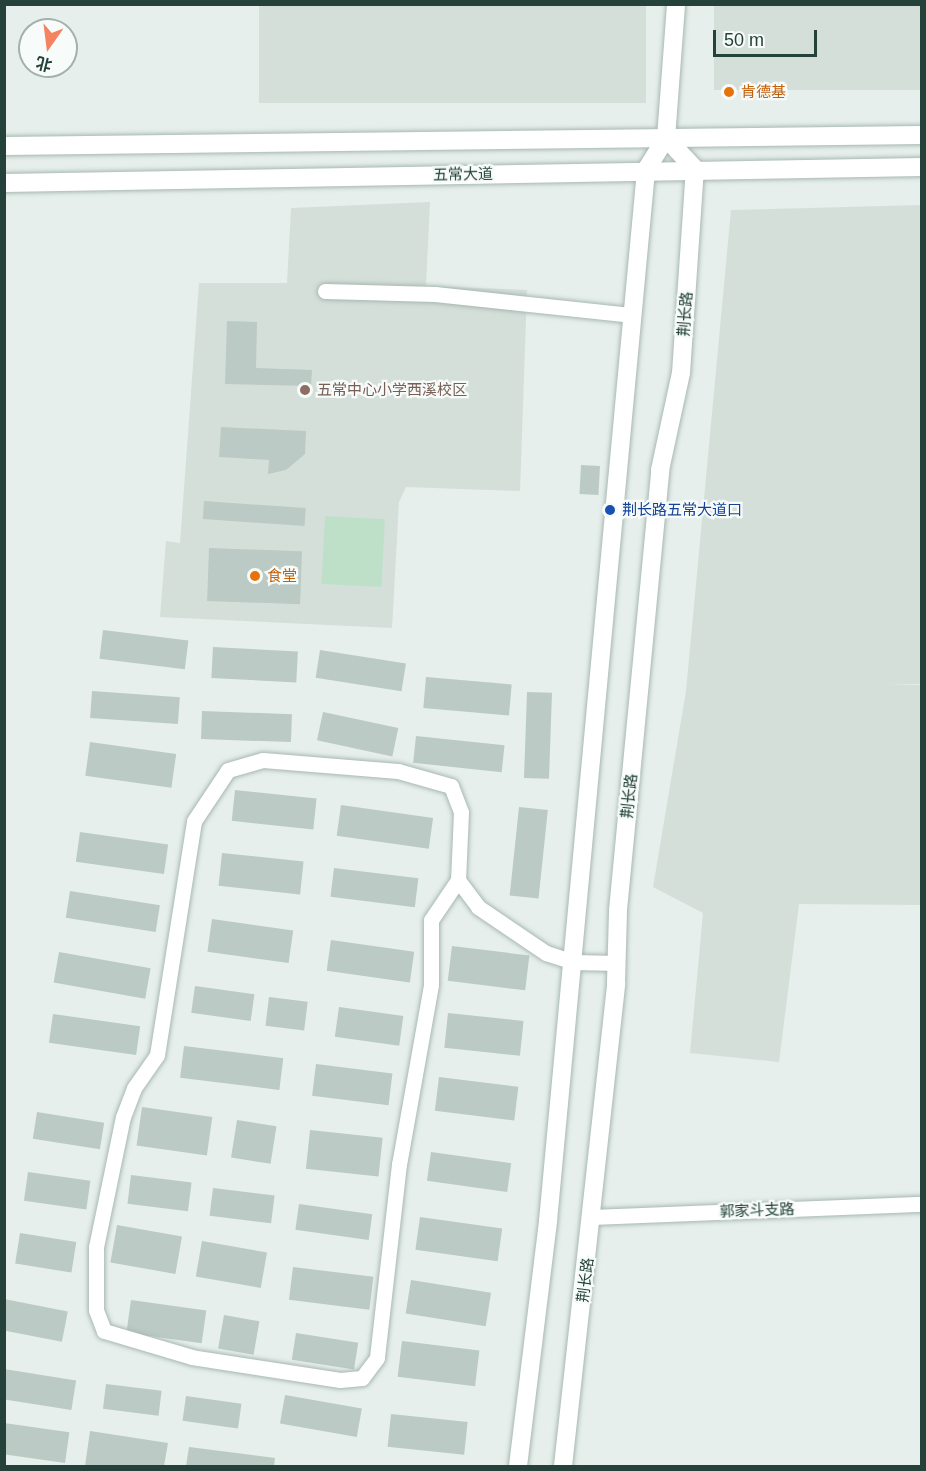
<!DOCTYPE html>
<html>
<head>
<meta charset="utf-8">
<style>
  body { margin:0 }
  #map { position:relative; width:926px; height:1471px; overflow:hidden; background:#e6efeb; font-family:Helvetica,"Noto Sans SC",sans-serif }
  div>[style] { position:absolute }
  .built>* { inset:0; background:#d4dfda; transform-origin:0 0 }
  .green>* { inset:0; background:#bfe0c8; transform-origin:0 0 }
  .building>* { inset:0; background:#bbcac4; transform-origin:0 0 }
  .roads { filter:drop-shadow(0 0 2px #a8b8b2) drop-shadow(0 0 2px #a8b8b2) }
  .minor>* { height:15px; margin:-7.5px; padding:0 7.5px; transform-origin:7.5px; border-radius:7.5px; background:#fff }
  .secondary>* { height:18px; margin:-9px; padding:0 9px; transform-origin:9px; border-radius:9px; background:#fff }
  .dots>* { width:16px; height:16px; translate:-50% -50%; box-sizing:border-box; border:3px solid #f7fbf9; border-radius:50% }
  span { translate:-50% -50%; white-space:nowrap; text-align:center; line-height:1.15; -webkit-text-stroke:4.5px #f7fbf9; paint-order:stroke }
  .food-label { font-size:15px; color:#c56008 }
  .left { translate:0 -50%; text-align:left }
  .street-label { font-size:15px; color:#24423a }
  .education-label { font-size:15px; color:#785e54 }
  .transit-label { font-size:15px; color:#164399 }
  .frame { position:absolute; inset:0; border:6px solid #24423a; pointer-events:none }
  .north { position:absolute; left:18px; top:18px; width:60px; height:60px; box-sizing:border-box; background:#f7fbf9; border:2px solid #a3b1ad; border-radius:50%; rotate:194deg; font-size:16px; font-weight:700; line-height:24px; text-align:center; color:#24423a }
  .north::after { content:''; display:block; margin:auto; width:21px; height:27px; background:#f4845f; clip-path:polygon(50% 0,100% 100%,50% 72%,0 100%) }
  .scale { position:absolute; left:713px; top:30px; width:104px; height:27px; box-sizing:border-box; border:3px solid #24423a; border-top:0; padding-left:8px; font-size:18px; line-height:21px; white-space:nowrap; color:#24423a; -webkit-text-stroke:4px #f7fbf9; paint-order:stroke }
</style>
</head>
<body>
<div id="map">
  <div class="built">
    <i style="left:259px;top:5px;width:387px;height:98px"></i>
    <i style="left:714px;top:5px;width:207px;height:85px"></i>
    <i style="clip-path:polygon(430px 202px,426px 286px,527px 290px,520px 491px,406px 487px,399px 502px,392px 628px,160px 617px,166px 541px,180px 543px,199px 283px,287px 283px,291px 208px)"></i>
    <i style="clip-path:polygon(921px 205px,921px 684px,888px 685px,921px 685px,921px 905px,799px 904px,779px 1062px,690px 1053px,703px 913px,653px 887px,686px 691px,731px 210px)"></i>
  </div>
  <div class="green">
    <i style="left:325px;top:516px;width:60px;height:68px;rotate:3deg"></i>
  </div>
  <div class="building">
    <i style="clip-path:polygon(227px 321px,257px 322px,256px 368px,312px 370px,311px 386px,225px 384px)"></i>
    <i style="clip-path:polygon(221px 427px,306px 431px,305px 454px,286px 470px,268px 474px,269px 460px,219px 457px)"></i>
    <i style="left:581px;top:465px;width:19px;height:29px;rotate:3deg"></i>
    <i style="left:204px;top:501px;width:102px;height:18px;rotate:4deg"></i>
    <i style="left:209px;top:548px;width:93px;height:53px;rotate:2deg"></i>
    <i style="left:103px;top:630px;width:86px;height:29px;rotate:7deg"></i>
    <i style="left:213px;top:647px;width:85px;height:31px;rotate:3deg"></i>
    <i style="left:320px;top:650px;width:87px;height:28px;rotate:9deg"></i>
    <i style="left:426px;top:677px;width:86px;height:31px;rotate:5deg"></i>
    <i style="left:92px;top:691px;width:88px;height:27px;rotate:4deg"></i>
    <i style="left:527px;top:692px;width:25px;height:86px;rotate:2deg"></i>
    <i style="left:202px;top:711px;width:90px;height:28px;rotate:2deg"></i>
    <i style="left:323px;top:712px;width:77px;height:29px;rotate:12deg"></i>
    <i style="left:416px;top:736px;width:89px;height:27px;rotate:6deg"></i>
    <i style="left:90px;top:742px;width:87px;height:34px;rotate:8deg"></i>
    <i style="left:235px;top:790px;width:82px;height:31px;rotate:6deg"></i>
    <i style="left:341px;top:805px;width:93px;height:31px;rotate:8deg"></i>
    <i style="left:519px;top:807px;width:29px;height:89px;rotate:6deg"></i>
    <i style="left:80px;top:832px;width:89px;height:30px;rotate:8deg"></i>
    <i style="left:222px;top:853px;width:82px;height:33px;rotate:6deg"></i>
    <i style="left:334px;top:868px;width:85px;height:29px;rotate:7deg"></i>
    <i style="left:70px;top:891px;width:91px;height:27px;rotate:9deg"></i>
    <i style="left:212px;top:919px;width:82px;height:33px;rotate:8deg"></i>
    <i style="left:331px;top:940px;width:84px;height:31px;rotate:8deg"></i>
    <i style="left:452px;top:946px;width:78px;height:35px;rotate:7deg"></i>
    <i style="left:59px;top:952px;width:93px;height:31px;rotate:10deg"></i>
    <i style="left:195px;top:986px;width:60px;height:27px;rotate:8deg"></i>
    <i style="left:269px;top:997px;width:39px;height:29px;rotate:7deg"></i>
    <i style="left:339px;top:1007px;width:65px;height:30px;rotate:8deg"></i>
    <i style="left:448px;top:1013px;width:76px;height:35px;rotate:6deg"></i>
    <i style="left:53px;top:1014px;width:88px;height:29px;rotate:8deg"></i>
    <i style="left:184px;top:1046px;width:100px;height:32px;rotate:7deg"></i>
    <i style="left:316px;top:1064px;width:77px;height:32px;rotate:7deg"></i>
    <i style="left:439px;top:1077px;width:80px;height:34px;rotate:7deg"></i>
    <i style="left:142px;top:1107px;width:71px;height:39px;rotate:8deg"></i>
    <i style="left:37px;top:1112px;width:68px;height:27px;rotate:9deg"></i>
    <i style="left:237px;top:1120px;width:40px;height:38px;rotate:9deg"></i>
    <i style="left:310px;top:1130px;width:73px;height:39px;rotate:6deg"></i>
    <i style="left:431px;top:1152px;width:81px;height:29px;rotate:8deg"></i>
    <i style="left:28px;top:1172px;width:63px;height:29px;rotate:8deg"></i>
    <i style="left:131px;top:1175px;width:61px;height:29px;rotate:7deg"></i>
    <i style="left:213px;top:1188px;width:62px;height:28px;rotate:7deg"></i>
    <i style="left:299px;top:1204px;width:74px;height:26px;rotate:8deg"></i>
    <i style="left:420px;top:1217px;width:83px;height:33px;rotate:8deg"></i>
    <i style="left:117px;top:1225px;width:66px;height:38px;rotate:10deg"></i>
    <i style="left:20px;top:1233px;width:57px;height:31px;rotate:9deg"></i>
    <i style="left:202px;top:1241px;width:66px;height:36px;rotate:10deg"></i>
    <i style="left:293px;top:1267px;width:81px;height:33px;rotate:7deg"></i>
    <i style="left:411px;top:1280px;width:81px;height:34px;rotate:9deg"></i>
    <i style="left:4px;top:1299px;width:65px;height:31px;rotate:11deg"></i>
    <i style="left:131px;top:1300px;width:76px;height:33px;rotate:8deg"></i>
    <i style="left:224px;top:1315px;width:36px;height:34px;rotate:10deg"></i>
    <i style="left:296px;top:1333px;width:63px;height:27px;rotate:9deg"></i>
    <i style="left:402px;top:1341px;width:78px;height:36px;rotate:7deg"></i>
    <i style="left:4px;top:1369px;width:73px;height:30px;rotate:9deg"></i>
    <i style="left:106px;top:1384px;width:56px;height:25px;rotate:7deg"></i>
    <i style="left:285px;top:1395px;width:78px;height:29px;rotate:10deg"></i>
    <i style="left:186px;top:1396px;width:56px;height:25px;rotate:8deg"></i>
    <i style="left:391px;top:1414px;width:77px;height:33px;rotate:6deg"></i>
    <i style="left:4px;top:1423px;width:66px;height:31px;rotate:8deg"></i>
    <i style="clip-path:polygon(90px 1431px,168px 1443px,164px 1466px,85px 1466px)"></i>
    <i style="clip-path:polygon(189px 1447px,275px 1458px,274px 1466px,186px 1466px)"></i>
  </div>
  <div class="roads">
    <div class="minor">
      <i style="left:325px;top:291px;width:110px;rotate:1.6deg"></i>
      <i style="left:435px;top:294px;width:199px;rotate:6.1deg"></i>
      <i style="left:458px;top:880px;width:48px;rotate:124deg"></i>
      <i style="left:431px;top:920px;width:65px;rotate:90deg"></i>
      <i style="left:431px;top:985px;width:182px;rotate:100.1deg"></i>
      <i style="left:399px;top:1164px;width:195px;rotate:96.5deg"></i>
      <i style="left:377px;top:1358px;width:25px;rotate:127deg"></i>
      <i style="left:362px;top:1378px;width:22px;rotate:175deg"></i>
      <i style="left:340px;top:1380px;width:150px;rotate:-171.2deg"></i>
      <i style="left:192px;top:1357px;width:92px;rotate:-163.5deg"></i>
      <i style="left:104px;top:1331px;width:22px;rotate:-111deg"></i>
      <i style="left:96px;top:1310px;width:63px;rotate:-90deg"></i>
      <i style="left:96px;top:1247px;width:133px;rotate:-78.3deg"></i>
      <i style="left:123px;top:1117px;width:31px;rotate:-69deg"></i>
      <i style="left:134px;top:1088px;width:40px;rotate:-55.1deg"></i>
      <i style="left:157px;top:1055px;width:237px;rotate:-81deg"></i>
      <i style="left:194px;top:821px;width:61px;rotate:-56.3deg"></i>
      <i style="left:228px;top:770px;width:36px;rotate:-16deg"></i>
      <i style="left:263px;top:760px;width:135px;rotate:4.7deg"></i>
      <i style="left:398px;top:771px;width:55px;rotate:15.8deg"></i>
      <i style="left:451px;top:786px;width:28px;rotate:69deg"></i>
      <i style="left:461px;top:812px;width:68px;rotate:92.5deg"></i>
      <i style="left:458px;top:880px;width:34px;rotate:53deg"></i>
      <i style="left:478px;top:907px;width:82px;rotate:34.1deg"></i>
      <i style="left:546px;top:953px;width:28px;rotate:18deg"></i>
      <i style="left:573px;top:962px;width:44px;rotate:1.3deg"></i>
      <i style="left:593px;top:1217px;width:329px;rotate:-2.3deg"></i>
    </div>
    <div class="secondary">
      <i style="left:4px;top:146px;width:918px;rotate:-0.69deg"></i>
      <i style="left:4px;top:183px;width:918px;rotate:-1deg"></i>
      <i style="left:518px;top:1466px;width:247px;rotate:-83deg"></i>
      <i style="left:548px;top:1221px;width:1056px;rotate:-84.67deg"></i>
      <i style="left:646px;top:170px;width:38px;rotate:-58deg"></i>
      <i style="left:666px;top:138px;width:134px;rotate:-85.7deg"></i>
      <i style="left:563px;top:1466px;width:486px;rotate:-83.7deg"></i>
      <i style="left:616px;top:983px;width:73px;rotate:-88.4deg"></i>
      <i style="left:618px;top:910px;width:442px;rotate:-84.5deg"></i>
      <i style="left:660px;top:470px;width:99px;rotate:-77.8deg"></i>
      <i style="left:681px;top:373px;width:204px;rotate:-86.1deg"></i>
      <i style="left:695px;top:169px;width:42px;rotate:-133.1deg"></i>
    </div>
  </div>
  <div class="dots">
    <i style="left:729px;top:92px;background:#e8710a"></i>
    <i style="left:305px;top:390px;background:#8d6e63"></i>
    <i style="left:610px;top:510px;background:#1a4fb4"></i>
    <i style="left:255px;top:576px;background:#e8710a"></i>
  </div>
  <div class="food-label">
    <span class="left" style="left:741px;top:92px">肯德基</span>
    <span class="left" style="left:267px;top:576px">食堂</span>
  </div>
  <div class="street-label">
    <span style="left:463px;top:174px;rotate:-1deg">五常大道</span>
    <span style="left:685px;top:314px;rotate:-86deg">荆长路</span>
    <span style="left:629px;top:796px;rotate:-84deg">荆长路</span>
    <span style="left:757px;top:1210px;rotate:-2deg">郭家斗支路</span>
    <span style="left:585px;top:1280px;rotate:-83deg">荆长路</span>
  </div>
  <div class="education-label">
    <span class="left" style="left:317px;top:390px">五常中心小学西溪校区</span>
  </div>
  <div class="transit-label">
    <span class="left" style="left:622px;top:510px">荆长路五常大道口</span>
  </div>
  <div class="frame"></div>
  <div class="north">北</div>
  <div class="scale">50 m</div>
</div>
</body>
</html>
